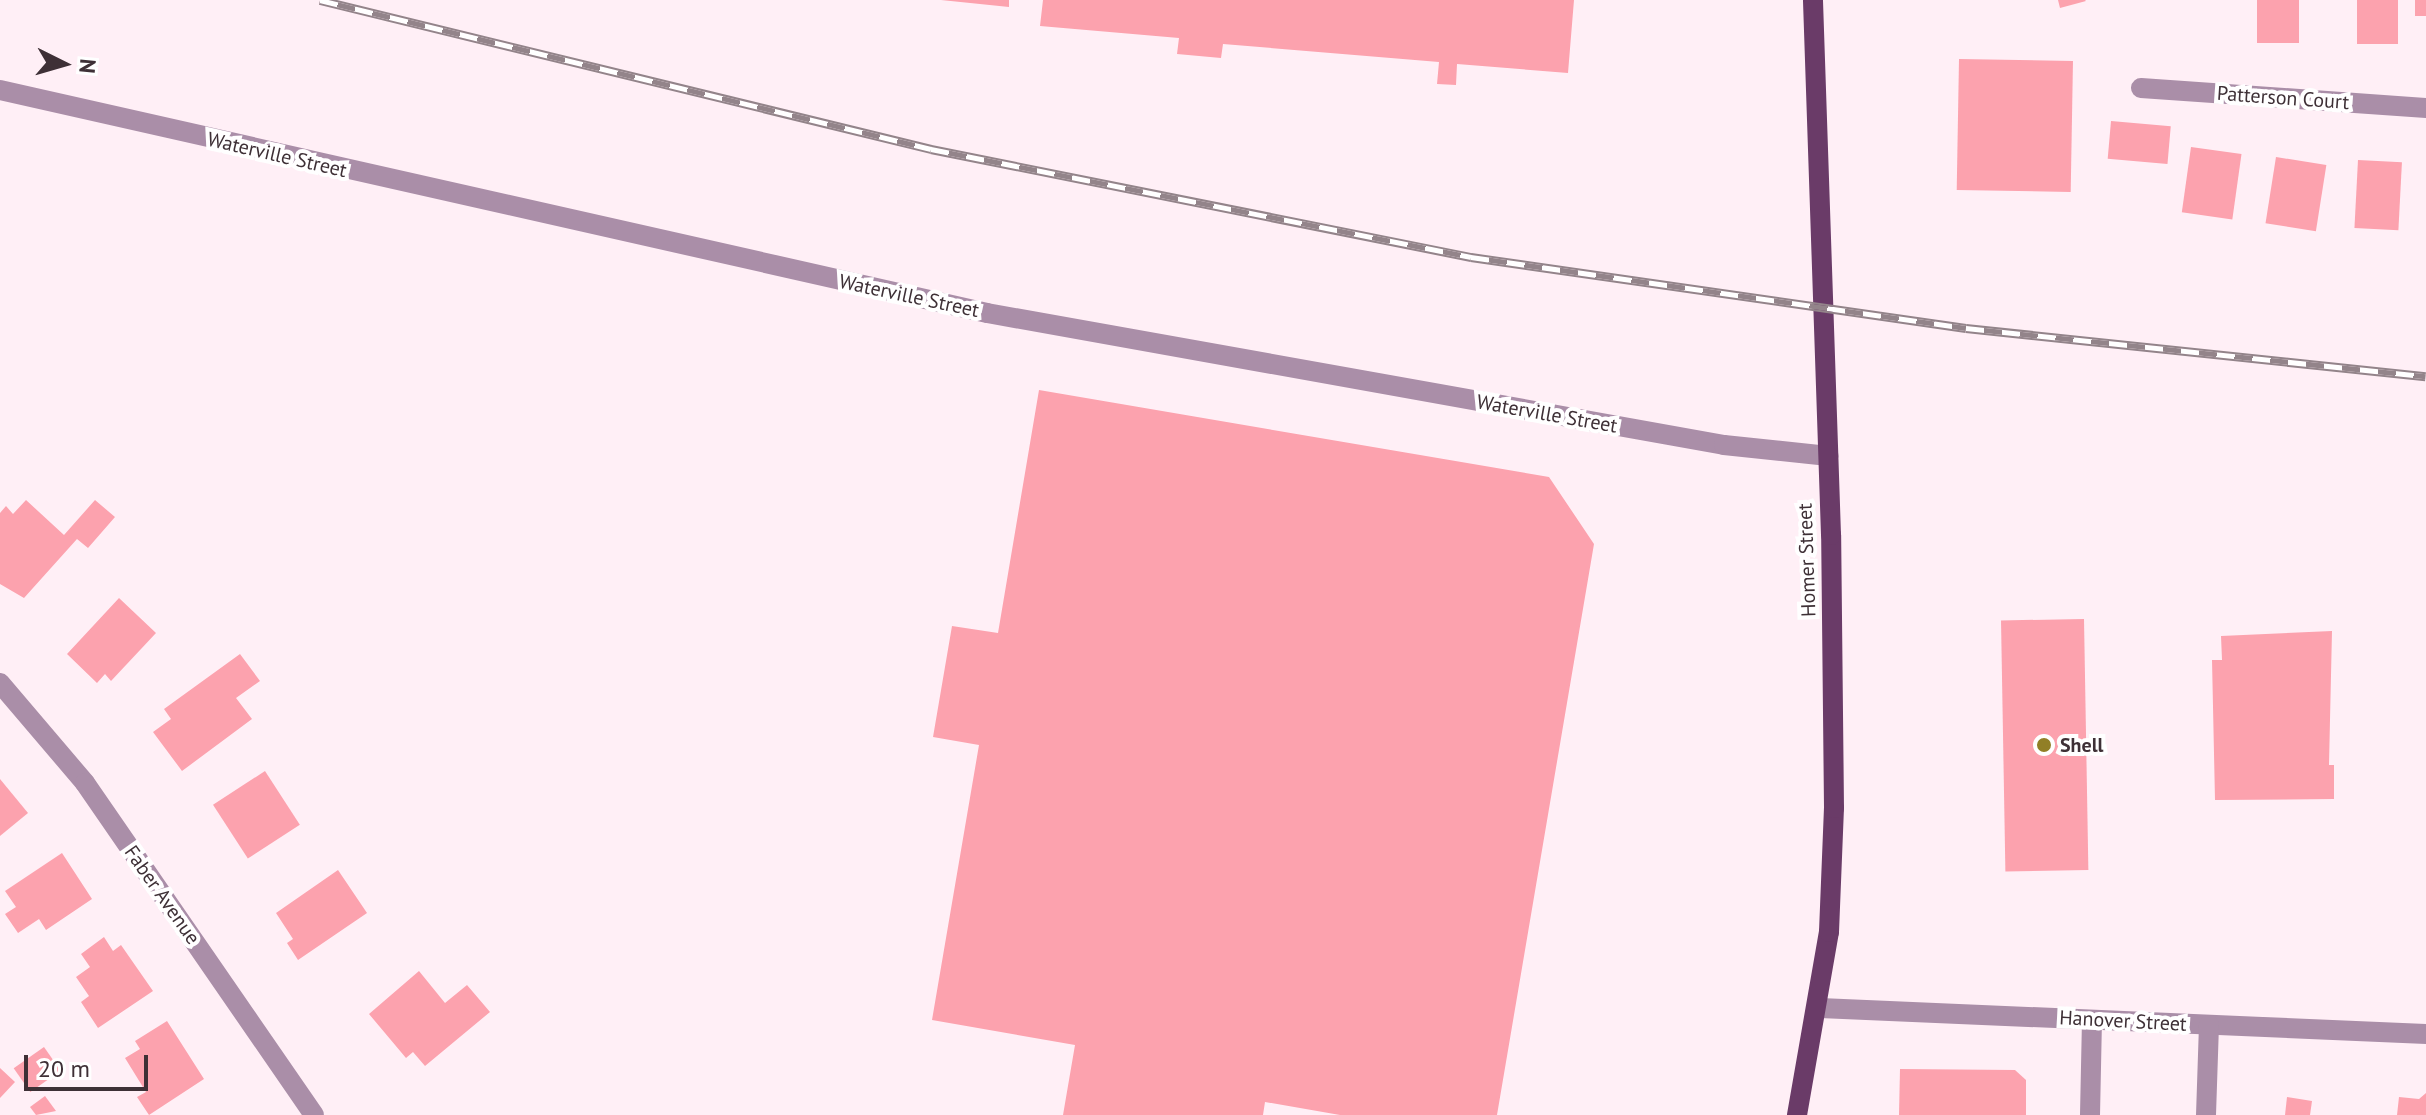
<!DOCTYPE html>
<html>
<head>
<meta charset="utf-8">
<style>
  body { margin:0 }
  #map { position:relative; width:2426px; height:1115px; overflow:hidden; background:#ffeff6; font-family:"PT Sans",sans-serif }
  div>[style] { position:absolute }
  .building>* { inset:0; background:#fca2ae; transform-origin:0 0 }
  .minor>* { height:20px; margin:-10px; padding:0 10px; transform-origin:10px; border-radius:10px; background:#aa8ea8 }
  .major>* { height:20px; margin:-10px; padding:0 10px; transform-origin:10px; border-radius:10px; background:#6a3b68 }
  .rail>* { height:9px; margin-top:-4.5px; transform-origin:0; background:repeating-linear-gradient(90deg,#fff 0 18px,#93848a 0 36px); box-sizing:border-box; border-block:2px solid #93848a }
  .dots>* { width:22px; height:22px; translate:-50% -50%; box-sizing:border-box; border:4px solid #fff; border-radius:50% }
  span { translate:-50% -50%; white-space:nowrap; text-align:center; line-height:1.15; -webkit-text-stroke:8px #fff; paint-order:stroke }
  .street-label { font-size:20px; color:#3e3036 }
  .poi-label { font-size:20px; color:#3e3036; font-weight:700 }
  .left { translate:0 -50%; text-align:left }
  .north { position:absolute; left:24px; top:24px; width:80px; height:80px; -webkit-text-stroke:6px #fff; paint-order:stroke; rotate:95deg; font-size:22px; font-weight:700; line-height:32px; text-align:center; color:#3e3036 }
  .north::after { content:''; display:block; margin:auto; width:28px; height:36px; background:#3e3036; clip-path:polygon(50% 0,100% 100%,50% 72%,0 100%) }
  .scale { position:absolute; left:24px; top:1055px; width:124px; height:36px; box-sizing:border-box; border:4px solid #3e3036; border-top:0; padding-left:10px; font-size:24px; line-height:28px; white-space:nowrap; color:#3e3036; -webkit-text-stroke:6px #fff; paint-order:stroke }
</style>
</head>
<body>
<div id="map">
  <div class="building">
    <i style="clip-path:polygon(941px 0,1009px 0,1009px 7px)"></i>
    <i style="clip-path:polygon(1043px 0,1574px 0,1568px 73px,1457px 64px,1456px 85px,1437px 84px,1439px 62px,1223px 44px,1221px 58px,1177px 54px,1179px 38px,1040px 26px)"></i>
    <i style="clip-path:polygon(2058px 0,2085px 0,2086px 1px,2060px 8px)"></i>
    <i style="left:2257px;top:0;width:42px;height:43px"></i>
    <i style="left:2357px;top:0;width:41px;height:44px"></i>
    <i style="left:2415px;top:0;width:11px;height:16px"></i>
    <i style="left:1959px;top:59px;width:114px;height:131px;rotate:1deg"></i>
    <i style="left:2111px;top:121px;width:60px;height:38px;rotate:5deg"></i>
    <i style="left:2191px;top:147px;width:51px;height:66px;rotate:8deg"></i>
    <i style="left:2276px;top:157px;width:51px;height:67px;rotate:9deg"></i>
    <i style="left:2358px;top:160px;width:44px;height:68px;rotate:3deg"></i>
    <i style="clip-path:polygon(1039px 390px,1549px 477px,1594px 544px,1497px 1115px,1340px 1115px,1265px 1102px,1263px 1115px,1063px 1115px,1075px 1045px,932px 1020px,979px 745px,933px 737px,952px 626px,998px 633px)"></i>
    <i style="clip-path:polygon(26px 500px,64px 535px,95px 500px,115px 517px,88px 548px,77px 539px,24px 598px,0 584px,0 513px,6px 506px,13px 514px)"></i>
    <i style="clip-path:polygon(119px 598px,156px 633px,111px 681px,105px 674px,97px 683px,67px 654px)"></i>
    <i style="left:2084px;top:619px;width:251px;height:83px;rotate:89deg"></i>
    <i style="clip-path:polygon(2332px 631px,2329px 765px,2334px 765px,2334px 799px,2215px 800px,2212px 660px,2222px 660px,2221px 636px)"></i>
    <i style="clip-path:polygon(240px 654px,260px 681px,236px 698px,252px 719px,182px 771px,153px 732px,171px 719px,164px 709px)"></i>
    <i style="left:265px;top:771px;width:64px;height:62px;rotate:57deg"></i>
    <i style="clip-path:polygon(0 779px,28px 813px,0 836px)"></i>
    <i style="clip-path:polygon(62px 853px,92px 899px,46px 930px,39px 919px,18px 933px,5px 914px,16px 907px,5px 891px)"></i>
    <i style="clip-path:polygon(338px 870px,367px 913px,298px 960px,287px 943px,293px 939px,276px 913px)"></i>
    <i style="clip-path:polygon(104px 937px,113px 951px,121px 945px,153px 991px,98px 1028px,81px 1002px,89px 996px,76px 977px,90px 967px,81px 954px)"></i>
    <i style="clip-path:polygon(419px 971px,445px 1003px,467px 985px,490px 1012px,425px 1066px,413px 1052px,406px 1058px,369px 1014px)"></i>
    <i style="clip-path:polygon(167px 1021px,204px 1079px,149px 1115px,137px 1097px,146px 1092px,125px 1058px,140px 1049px,135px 1041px)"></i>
    <i style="left:44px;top:1047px;width:29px;height:37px;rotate:55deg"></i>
    <i style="clip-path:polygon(0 1068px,15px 1082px,0 1098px)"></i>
    <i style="clip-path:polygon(1900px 1069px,2015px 1070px,2026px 1080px,2026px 1115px,1899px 1115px)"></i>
    <i style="clip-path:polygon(2426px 1093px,2426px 1115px,2397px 1115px,2399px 1097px,2419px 1099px)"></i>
    <i style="clip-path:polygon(45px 1096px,56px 1111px,36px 1115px,30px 1107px)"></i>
    <i style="clip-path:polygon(2287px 1097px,2312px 1101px,2310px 1115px,2285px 1115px)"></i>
  </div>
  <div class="minor">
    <i style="left:2141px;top:88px;width:286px;rotate:4deg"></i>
    <i style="left:0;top:90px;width:1012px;rotate:12.73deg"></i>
    <i style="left:987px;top:313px;width:749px;rotate:10.15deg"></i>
    <i style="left:1724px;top:445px;width:105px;rotate:6deg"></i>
    <i style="left:0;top:683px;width:131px;rotate:49.6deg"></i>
    <i style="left:85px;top:783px;width:403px;rotate:55.4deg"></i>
    <i style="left:1820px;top:1008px;width:607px;rotate:2.46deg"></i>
    <i style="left:2090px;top:1115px;width:95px;rotate:-88.8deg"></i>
    <i style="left:2206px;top:1115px;width:90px;rotate:-88.1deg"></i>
  </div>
  <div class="major">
    <i style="left:1797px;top:1115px;width:186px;rotate:-80.1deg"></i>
    <i style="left:1829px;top:932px;width:124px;rotate:-87.7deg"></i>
    <i style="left:1834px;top:808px;width:273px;rotate:-90.6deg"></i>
    <i style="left:1831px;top:535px;width:535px;rotate:-91.93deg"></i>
  </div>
  <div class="rail">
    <i style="left:320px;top:0;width:629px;rotate:13.7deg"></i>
    <i style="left:931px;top:149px;width:551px;rotate:11.31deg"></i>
    <i style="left:1471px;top:257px;width:500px;rotate:8.16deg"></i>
    <i style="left:1966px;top:328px;width:462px;rotate:6deg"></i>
  </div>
  <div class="dots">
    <i style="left:2044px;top:745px;background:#917f26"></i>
  </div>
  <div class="street-label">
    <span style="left:2283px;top:98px;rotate:4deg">Patterson Court</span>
    <span style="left:277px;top:155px;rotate:13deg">Waterville Street</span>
    <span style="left:909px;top:296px;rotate:12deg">Waterville Street</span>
    <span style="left:1547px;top:414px;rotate:10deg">Waterville Street</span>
    <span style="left:1807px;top:560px;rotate:-92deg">Homer Street</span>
    <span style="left:162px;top:895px;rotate:55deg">Faber Avenue</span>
    <span style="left:2123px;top:1021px;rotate:3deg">Hanover Street</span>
  </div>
  <div class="poi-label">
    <span class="left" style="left:2060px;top:745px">Shell</span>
  </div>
  <div class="north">N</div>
  <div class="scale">20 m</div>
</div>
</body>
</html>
